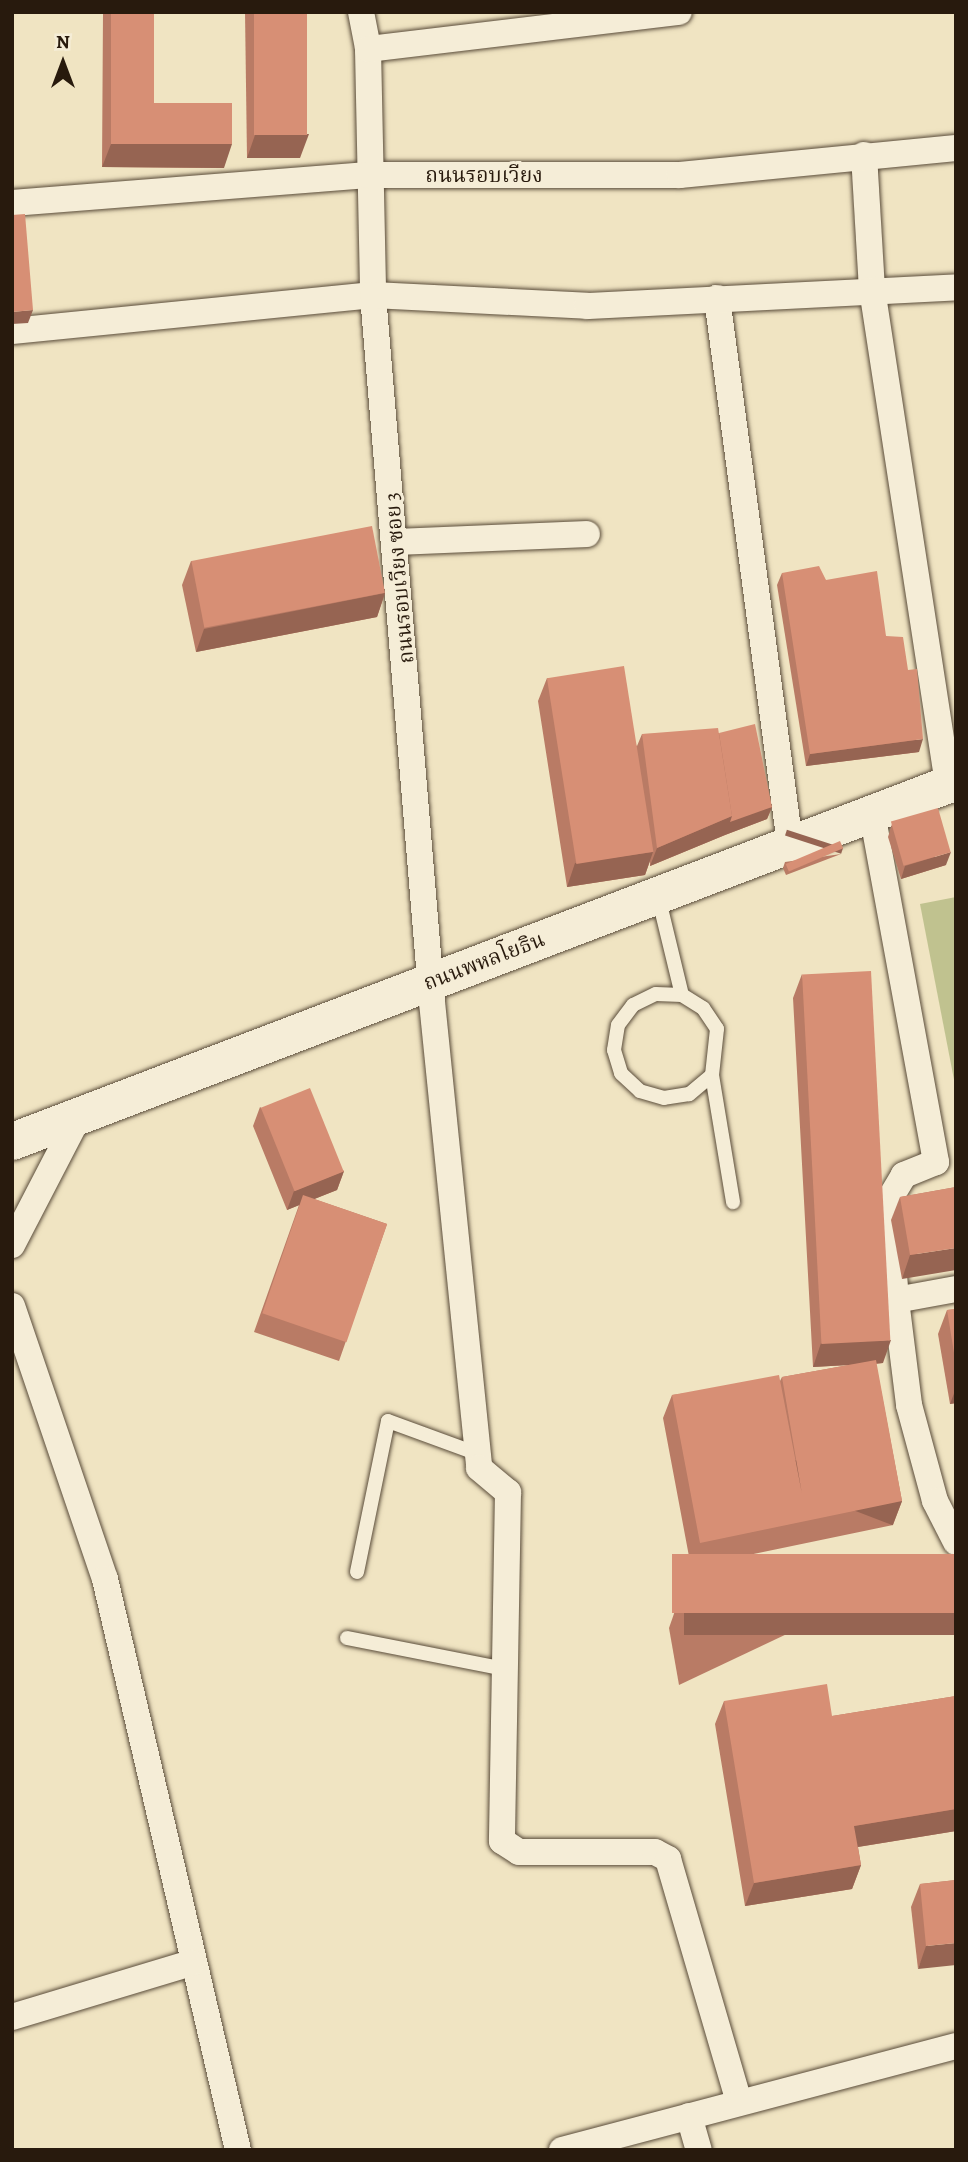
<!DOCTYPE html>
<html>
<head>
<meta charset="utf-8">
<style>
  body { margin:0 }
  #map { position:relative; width:968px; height:2162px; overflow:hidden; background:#f0e4c2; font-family:Alegreya,"Noto Serif Thai",serif }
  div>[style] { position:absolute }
  .green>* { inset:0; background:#c0c28f }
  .roads { filter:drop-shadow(0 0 2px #5a4c3a) drop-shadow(0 0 2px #5a4c3a) }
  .lane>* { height:14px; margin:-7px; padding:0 7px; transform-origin:7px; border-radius:7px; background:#f5edd7 }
  .street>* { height:26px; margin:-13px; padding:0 13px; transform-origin:13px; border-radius:13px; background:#f5edd7 }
  .secondary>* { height:37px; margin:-18.5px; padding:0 18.5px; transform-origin:18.5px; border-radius:18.5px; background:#f5edd7 }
  .wall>* { inset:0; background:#b97b65 }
  .shaded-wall>* { inset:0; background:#966452; transform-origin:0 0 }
  .building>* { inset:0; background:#d78f75; transform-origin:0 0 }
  span { translate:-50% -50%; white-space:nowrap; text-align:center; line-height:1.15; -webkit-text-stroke:6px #f5edd7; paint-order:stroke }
  .street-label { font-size:21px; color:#281a0d }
  .frame { position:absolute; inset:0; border:14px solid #281a0d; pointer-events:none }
  .north { position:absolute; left:28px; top:28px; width:70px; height:70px; -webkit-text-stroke:5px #f5edd7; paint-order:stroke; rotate:0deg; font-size:19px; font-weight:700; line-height:28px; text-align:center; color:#281a0d }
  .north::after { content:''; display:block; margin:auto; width:24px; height:32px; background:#281a0d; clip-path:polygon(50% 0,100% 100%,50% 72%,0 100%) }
</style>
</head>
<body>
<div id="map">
  <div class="green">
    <i style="clip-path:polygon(956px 897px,956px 1090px,920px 904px)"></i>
  </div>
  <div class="roads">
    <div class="lane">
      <i style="left:658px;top:896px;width:102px;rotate:76.4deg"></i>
      <i style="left:712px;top:1075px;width:30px;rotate:140deg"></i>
      <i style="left:689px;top:1094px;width:25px;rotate:171deg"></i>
      <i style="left:664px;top:1098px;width:25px;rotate:-164deg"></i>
      <i style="left:640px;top:1091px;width:26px;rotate:-137deg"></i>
      <i style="left:621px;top:1073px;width:24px;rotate:-107deg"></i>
      <i style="left:614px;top:1050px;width:25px;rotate:-81deg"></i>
      <i style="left:618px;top:1025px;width:25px;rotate:-53deg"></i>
      <i style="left:633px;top:1005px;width:25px;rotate:-26deg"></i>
      <i style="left:656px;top:994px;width:26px;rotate:2deg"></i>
      <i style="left:682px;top:995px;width:25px;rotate:32deg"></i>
      <i style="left:703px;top:1008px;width:25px;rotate:56deg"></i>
      <i style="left:717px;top:1029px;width:46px;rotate:96.2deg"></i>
      <i style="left:712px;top:1075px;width:129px;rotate:80.6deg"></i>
      <i style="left:357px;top:1572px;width:154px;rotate:-78.4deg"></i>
      <i style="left:388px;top:1421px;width:96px;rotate:20.1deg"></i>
      <i style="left:347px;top:1638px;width:161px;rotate:11.1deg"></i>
    </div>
    <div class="street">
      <i style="left:361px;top:12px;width:38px;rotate:79deg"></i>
      <i style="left:368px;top:49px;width:246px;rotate:88.8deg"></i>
      <i style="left:373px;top:295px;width:709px;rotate:85.23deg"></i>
      <i style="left:432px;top:1002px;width:468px;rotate:84.2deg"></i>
      <i style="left:479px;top:1468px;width:38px;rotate:40deg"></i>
      <i style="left:508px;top:1492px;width:349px;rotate:91deg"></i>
      <i style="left:502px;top:1841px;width:20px;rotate:33deg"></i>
      <i style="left:519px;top:1852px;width:136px"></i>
      <i style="left:655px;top:1852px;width:15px;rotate:28deg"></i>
      <i style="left:668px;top:1859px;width:253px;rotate:73.7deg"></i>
      <i style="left:368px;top:49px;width:313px;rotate:-6.8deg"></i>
      <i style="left:864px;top:155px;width:134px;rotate:86.6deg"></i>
      <i style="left:872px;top:289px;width:501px;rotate:81.27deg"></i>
      <i style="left:12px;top:203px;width:357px;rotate:-4.5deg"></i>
      <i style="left:368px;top:175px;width:312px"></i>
      <i style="left:680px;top:175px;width:277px;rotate:-5.6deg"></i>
      <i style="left:717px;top:298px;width:551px;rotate:82.38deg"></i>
      <i style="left:12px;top:331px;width:363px;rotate:-5.7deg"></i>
      <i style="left:373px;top:295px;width:214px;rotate:2.9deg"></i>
      <i style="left:587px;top:306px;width:369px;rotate:-2.9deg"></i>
      <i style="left:397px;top:542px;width:190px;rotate:-2.4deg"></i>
      <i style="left:872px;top:813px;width:355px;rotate:79.6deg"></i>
      <i style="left:936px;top:1162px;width:35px;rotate:158deg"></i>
      <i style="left:904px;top:1175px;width:31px;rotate:121deg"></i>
      <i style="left:888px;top:1202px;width:98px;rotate:85.3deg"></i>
      <i style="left:896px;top:1300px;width:106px;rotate:82.9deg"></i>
      <i style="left:909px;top:1405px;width:99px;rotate:74.8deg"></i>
      <i style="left:935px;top:1501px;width:46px;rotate:62.9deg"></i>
      <i style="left:12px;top:1245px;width:145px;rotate:-62.6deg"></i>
      <i style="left:896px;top:1300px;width:61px;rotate:-10.4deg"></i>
      <i style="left:12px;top:1306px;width:288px;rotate:71.2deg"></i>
      <i style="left:105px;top:1579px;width:586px;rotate:76.89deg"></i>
      <i style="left:12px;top:2017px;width:187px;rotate:-16.8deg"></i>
      <i style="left:689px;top:2116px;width:35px;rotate:74deg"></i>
      <i style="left:562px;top:2150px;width:407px;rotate:-14.8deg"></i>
    </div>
    <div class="secondary">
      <i style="left:12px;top:1141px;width:1010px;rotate:-20.87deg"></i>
    </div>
  </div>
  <div class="wall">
    <i style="clip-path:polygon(103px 12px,154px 12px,154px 103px,224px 168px,102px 167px)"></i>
    <i style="clip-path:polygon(245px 12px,307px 12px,300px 158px,247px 158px)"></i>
    <i style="clip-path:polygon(191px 561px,385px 593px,377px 617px,196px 652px,182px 585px)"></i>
    <i style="clip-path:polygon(782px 573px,826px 580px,886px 636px,919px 752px,806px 766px,777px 585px)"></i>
    <i style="clip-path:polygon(547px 678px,637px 746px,642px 734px,719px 733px,772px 807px,767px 819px,725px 835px,650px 866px,650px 861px,645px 875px,567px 887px,538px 701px)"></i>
    <i style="clip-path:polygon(892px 824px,946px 865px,901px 879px,888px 837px)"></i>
    <i style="clip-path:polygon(841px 854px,786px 875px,783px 868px,785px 862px)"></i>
    <i style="clip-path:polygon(802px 974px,883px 1363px,876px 1364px,902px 1501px,893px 1525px,691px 1567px,663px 1418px,672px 1395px,780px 1381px,782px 1377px,849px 1365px,813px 1367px,793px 998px)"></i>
    <i style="clip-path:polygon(260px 1107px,344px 1171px,337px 1190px,314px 1199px,387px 1224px,339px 1361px,254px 1332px,299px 1205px,287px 1210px,253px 1126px)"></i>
    <i style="clip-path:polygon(956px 1187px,902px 1279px,891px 1220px,900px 1197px)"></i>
    <i style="clip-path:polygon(956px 1309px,956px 1403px,950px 1404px,938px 1334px,947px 1310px)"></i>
    <i style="clip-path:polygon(956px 1554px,679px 1685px,669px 1628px,677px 1605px)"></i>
    <i style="clip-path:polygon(956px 1696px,956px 1831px,858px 1847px,861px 1865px,852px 1889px,745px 1906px,715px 1724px,724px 1701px,832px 1716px)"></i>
    <i style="clip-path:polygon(956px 1880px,918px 1969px,911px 1907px,920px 1884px)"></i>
  </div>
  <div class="shaded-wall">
    <i style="clip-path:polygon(309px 134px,300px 158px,247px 158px,255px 135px)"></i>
    <i style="clip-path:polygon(111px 144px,232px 144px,224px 168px,102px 167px)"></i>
    <i style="clip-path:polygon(33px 310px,28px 323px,12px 324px,12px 312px)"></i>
    <i style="clip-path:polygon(385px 593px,377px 617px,196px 652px,204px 629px)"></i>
    <i style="clip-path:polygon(923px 739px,919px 752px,806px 766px,810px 754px)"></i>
    <i style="clip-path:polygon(772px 807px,767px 819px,725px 835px,650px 866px,657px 848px,732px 816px)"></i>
    <i style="left:843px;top:848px;width:6px;height:59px;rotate:108deg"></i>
    <i style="clip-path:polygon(653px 852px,645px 875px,567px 887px,575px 863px)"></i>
    <i style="clip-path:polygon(951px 852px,946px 865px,901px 879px,905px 866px)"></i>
    <i style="clip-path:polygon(344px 1171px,337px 1190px,287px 1210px,294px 1191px)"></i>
    <i style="clip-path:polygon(956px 1248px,956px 1270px,902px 1279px,910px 1255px)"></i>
    <i style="clip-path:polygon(891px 1340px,883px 1363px,813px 1367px,821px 1343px)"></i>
    <i style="clip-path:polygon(956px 1388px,956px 1403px,950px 1404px)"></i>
    <i style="left:902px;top:1501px;width:26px;height:206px;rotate:111deg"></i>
    <i style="left:956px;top:1613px;width:22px;height:272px;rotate:90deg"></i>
    <i style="clip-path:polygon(956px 1809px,956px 1831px,845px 1849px,854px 1826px)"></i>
    <i style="clip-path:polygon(861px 1865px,852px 1889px,745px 1906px,754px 1883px)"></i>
    <i style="clip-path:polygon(956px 1943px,956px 1965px,918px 1969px,926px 1946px)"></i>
  </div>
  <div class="building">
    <i style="clip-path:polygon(111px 12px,154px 12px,154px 103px,232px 103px,232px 144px,111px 144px)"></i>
    <i style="left:254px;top:12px;width:53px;height:123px"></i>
    <i style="clip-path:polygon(25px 214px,33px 310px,12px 312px,12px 215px)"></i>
    <i style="left:372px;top:526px;width:68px;height:184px;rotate:79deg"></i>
    <i style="clip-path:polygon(819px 566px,826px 580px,877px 571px,886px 636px,903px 637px,908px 670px,917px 669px,923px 739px,810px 754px,782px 573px)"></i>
    <i style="left:624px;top:666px;width:188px;height:78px;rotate:81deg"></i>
    <i style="clip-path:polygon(755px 724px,772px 807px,730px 822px,732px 816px,719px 733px)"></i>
    <i style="clip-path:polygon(718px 728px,732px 816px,657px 848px,642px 734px)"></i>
    <i style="left:938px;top:808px;width:46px;height:49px;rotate:74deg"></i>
    <i style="left:840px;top:841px;width:8px;height:59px;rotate:67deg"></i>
    <i style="left:871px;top:971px;width:370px;height:69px;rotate:87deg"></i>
    <i style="left:310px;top:1088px;width:90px;height:53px;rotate:68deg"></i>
    <i style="clip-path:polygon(956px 1187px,956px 1248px,910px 1255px,900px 1197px)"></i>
    <i style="left:303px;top:1195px;width:89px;height:125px;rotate:19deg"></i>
    <i style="clip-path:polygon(956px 1309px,956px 1365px,947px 1310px)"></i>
    <i style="clip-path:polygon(876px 1360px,902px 1501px,700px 1543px,672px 1395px,779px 1375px,802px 1494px,782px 1377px)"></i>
    <i style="left:956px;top:1554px;width:59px;height:284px;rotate:90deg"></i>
    <i style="clip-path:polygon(827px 1684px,832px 1716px,956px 1696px,956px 1809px,854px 1826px,861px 1865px,754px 1883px,724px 1701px)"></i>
    <i style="clip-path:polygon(956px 1880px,956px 1943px,926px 1946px,920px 1884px)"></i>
  </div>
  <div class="street-label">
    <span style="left:484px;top:175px">ถนนรอบเวียง</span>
    <span style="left:399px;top:578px;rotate:-95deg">ถนนรอบเวียง ซอย 3</span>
    <span style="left:484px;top:961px;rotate:-21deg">ถนนพหลโยธิน</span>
  </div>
  <div class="frame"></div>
  <div class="north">N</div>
</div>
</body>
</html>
